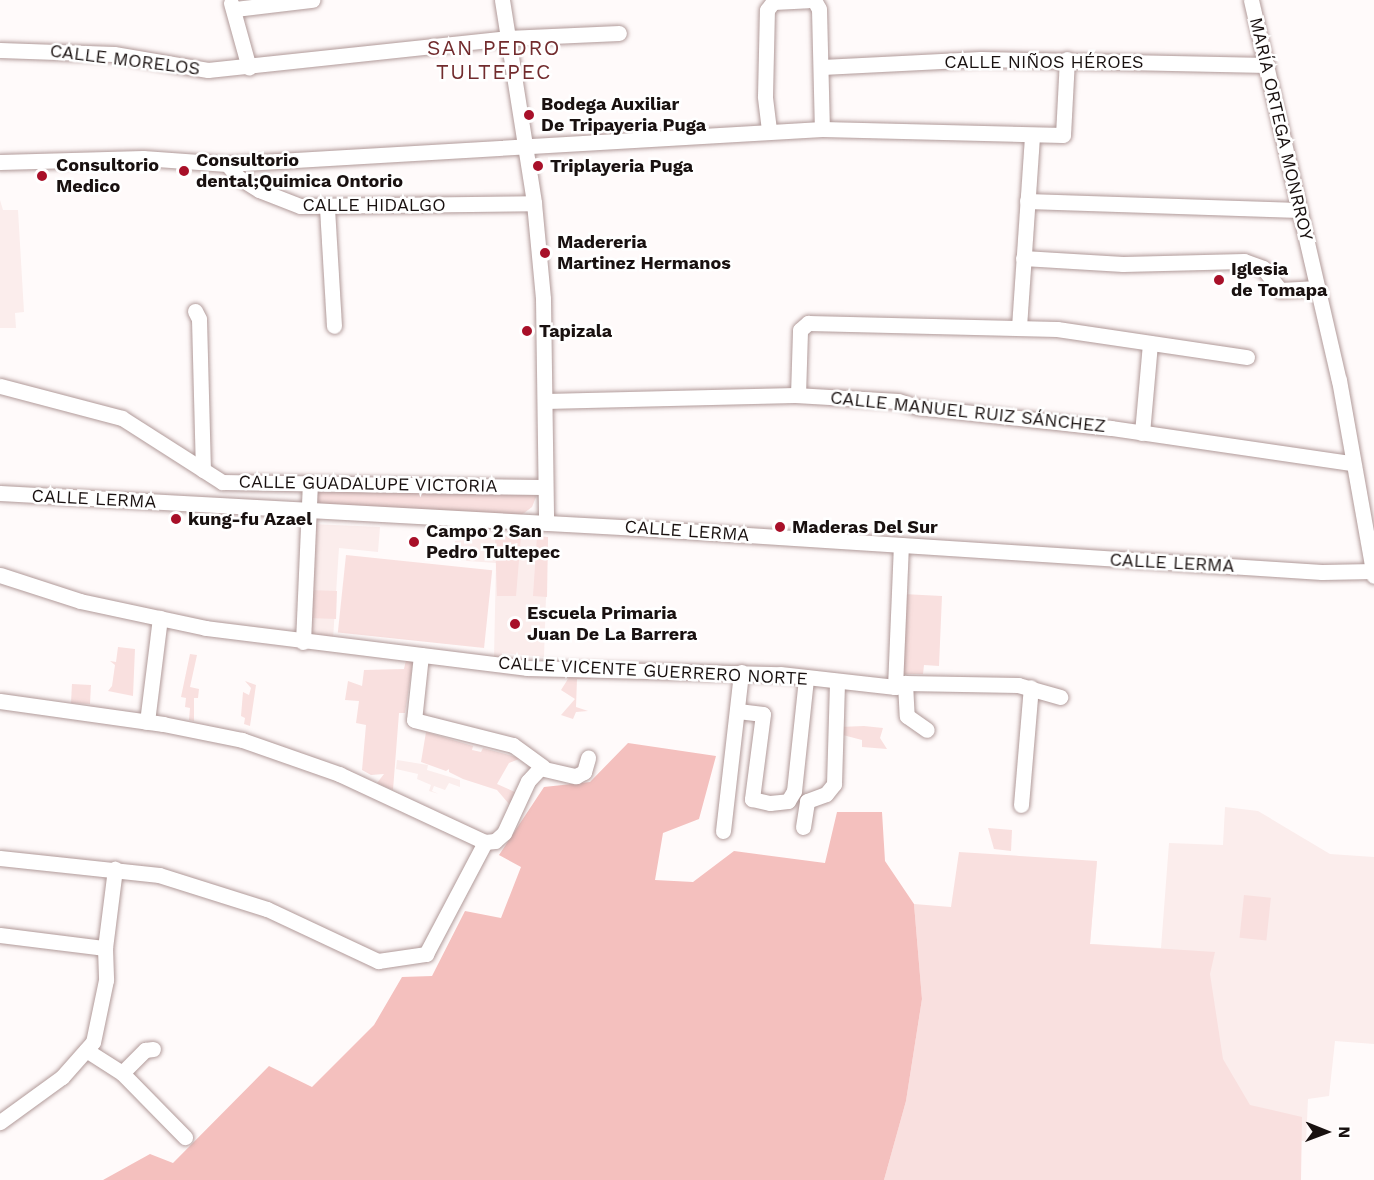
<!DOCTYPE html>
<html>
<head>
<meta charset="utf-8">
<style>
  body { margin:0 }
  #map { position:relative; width:1374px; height:1180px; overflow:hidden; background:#fffafa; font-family:"Work Sans",sans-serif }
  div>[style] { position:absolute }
  .built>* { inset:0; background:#fbedec }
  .green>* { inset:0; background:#f9e0df; transform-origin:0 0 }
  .water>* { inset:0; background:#f4c0be }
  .roads { filter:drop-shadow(0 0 2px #b19a99) drop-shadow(0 0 2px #b19a99) }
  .minor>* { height:15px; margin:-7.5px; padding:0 7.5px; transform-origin:7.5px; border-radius:7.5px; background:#fff }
  .dots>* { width:16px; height:16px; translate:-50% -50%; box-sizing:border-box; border:3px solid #fff; border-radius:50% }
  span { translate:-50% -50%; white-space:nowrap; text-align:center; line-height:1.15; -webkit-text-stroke:5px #fff; paint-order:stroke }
  .street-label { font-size:18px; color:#191110 }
  .poi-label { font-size:18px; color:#191110; font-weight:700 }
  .left { translate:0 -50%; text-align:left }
  .quarter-label { font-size:21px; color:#722b2d; letter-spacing:1.5px }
  .north { position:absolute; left:1296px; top:1102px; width:60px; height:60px; -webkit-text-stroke:4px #fff; paint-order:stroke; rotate:91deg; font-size:16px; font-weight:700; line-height:24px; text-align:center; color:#191110 }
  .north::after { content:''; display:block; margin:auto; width:21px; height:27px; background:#191110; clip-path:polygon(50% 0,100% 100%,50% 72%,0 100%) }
</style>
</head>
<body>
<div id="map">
  <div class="built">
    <i style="clip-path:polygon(0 200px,3px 210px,18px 210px,24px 312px,15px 313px,16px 328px,0 328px)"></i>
    <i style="clip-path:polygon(311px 524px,380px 527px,378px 552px,339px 548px,333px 639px,308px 637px)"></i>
    <i style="clip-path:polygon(510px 535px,548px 537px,544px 657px,502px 653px,502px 657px,494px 657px,496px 563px,453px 560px,455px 541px)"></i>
    <i style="clip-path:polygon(397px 760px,428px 765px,427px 770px,460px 780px,460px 787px,449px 783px,445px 790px,434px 786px,432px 791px,439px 794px,429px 791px,431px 785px,417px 779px,418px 774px,396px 769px)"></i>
    <i style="clip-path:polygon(1225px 807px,1258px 811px,1330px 854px,1374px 857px,1374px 1044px,1335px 1041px,1329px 1096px,1308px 1099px,1306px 1141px,1218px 1136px,973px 1180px,1097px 861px,1090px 944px,1161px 948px,1169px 843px,1223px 845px)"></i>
  </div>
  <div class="green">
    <i style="clip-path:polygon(320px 491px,535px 493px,536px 497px,532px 507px,520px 516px,319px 504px,316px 494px)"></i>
    <i style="clip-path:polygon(510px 535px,521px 536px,516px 596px,497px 596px,495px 538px)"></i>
    <i style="clip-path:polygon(537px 536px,548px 537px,547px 597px,533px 596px)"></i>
    <i style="left:346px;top:555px;width:147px;height:78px;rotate:6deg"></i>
    <i style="left:310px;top:590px;width:27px;height:28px;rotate:2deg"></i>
    <i style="clip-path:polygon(903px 594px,942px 596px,939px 666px,924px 665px,923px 674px,901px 674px)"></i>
    <i style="clip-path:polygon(118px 647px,135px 649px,133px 696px,108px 691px,112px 686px,115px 665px,110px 661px,116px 662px)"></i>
    <i style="clip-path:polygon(190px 654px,197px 655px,190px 687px,199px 689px,198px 698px,194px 698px,194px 721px,189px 720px,190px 708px,185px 707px,186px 698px,181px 697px)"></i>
    <i style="clip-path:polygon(406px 660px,413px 661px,405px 713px,399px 713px,393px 790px,377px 783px,384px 774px,371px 775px,362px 770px,366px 725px,356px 723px,359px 701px,345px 700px,348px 681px,362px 686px,364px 670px,404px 669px)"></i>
    <i style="clip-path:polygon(573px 671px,591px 672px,591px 679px,577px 679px,576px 707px,588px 711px,576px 712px,573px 719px,561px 715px,575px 699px,561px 690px)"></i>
    <i style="clip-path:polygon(245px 681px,256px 685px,250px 726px,244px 724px,245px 718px,241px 716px,243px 692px,249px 695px,251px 688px)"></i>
    <i style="left:72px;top:684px;width:19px;height:19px;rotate:3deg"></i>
    <i style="clip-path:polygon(864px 726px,883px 728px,880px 738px,887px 749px,862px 747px,862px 740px,839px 734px,839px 727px)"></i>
    <i style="clip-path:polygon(426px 732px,473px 746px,472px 750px,481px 752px,483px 748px,520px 758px,530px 764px,519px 759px,509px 763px,497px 784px,517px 793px,509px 804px,497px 790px,463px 779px,449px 772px,449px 769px,446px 771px,421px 762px)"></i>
    <i style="clip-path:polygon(988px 828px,1012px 830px,1011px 851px,994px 849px)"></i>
    <i style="clip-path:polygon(959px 852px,1097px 861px,1090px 944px,1215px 952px,1210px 974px,1223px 1059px,1250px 1105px,1302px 1117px,1301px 1180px,884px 1180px,906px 1101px,922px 999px,914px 904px,951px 907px)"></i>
    <i style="left:1244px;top:895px;width:27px;height:43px;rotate:6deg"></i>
  </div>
  <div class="water">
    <i style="clip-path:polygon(628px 743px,716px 756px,699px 819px,663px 833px,655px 880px,693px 882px,734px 851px,825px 863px,837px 812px,882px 812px,885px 861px,914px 904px,922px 999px,906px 1101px,884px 1180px,103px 1180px,150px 1154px,173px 1163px,269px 1066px,312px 1087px,374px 1025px,402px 977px,432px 976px,465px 911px,501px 918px,521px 867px,499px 855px,544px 787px,590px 782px)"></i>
  </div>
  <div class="roads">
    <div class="minor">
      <i style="left:502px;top:0;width:206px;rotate:81deg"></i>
      <i style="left:534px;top:203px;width:96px;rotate:84.6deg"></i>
      <i style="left:543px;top:299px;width:224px;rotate:89.2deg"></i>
      <i style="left:814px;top:0;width:10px;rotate:61deg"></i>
      <i style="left:819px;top:9px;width:120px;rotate:88.6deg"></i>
      <i style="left:1251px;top:0;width:390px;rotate:77deg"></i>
      <i style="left:1339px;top:380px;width:199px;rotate:79.9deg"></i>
      <i style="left:231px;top:3px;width:67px;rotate:74.5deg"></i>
      <i style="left:235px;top:9px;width:78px;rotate:-6.7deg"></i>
      <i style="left:0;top:50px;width:114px;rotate:2deg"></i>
      <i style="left:114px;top:54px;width:95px;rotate:9.7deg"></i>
      <i style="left:208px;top:70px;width:301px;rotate:-6.1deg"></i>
      <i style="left:507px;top:38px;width:112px;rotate:-2.6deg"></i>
      <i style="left:822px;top:67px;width:159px;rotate:-2.9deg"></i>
      <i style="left:981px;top:59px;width:286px;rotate:1.2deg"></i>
      <i style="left:769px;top:130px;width:34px;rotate:-97deg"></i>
      <i style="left:765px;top:96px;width:86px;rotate:-88.7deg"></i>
      <i style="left:767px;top:10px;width:10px;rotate:-53deg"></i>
      <i style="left:773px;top:2px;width:35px;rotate:-3deg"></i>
      <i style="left:0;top:162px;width:143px;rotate:-1.6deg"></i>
      <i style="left:143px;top:158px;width:84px;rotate:4.1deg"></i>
      <i style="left:227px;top:164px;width:596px;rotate:-3.37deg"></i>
      <i style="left:822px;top:129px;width:241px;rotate:1.4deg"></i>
      <i style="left:1063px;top:135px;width:76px;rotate:-87deg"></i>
      <i style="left:227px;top:164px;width:17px;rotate:50deg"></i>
      <i style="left:238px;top:177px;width:25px;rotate:32deg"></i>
      <i style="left:259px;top:190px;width:44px;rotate:21.3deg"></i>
      <i style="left:300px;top:206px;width:234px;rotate:-0.7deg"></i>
      <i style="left:1027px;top:201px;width:272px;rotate:1.9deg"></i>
      <i style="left:327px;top:208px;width:118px;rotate:86.6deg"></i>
      <i style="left:1023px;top:258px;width:100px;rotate:3.4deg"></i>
      <i style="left:1123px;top:264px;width:121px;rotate:-1.4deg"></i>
      <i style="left:1244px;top:261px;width:20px;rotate:20deg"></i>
      <i style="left:1263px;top:268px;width:28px;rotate:52deg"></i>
      <i style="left:1280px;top:290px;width:38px;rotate:-3deg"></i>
      <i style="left:195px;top:311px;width:9px;rotate:63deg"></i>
      <i style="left:199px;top:319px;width:151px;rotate:88.5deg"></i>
      <i style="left:1019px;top:327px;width:192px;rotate:-86.1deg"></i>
      <i style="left:0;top:386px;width:126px;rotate:14.7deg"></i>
      <i style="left:122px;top:418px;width:119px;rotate:32.6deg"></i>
      <i style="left:222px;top:482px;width:321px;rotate:0.9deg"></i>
      <i style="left:798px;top:395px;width:65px;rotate:-88.2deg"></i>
      <i style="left:800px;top:330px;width:11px;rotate:-41deg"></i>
      <i style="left:808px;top:323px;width:249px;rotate:1.4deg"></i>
      <i style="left:1057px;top:329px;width:192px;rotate:8.4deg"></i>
      <i style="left:545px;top:401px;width:250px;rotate:-1.4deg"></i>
      <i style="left:795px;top:395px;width:103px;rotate:3.3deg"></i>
      <i style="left:898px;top:401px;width:21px;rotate:17deg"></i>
      <i style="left:918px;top:407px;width:194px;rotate:6.2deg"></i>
      <i style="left:1111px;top:428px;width:244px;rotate:8.3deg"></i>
      <i style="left:1142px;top:433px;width:90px;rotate:-84.9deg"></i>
      <i style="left:0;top:493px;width:640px;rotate:3.14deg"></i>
      <i style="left:639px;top:528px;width:684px;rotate:3.69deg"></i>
      <i style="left:1322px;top:572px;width:52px;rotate:-1.1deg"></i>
      <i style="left:0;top:575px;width:84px;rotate:18deg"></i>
      <i style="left:80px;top:601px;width:129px;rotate:12.1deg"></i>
      <i style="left:206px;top:628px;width:323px;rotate:7.1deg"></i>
      <i style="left:527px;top:668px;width:253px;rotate:1.4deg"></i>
      <i style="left:780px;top:674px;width:116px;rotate:6.4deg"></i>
      <i style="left:895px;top:687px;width:11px;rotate:-22deg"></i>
      <i style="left:905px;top:683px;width:113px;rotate:1deg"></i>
      <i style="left:1018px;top:685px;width:44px;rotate:15.9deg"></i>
      <i style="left:303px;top:642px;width:158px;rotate:-87.5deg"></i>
      <i style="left:421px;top:655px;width:65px;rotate:96.1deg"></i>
      <i style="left:414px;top:720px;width:102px;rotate:14.2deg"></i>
      <i style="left:513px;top:745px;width:37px;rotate:36deg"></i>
      <i style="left:905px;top:683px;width:33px;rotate:87deg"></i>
      <i style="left:907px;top:716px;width:24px;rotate:35deg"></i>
      <i style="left:895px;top:687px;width:142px;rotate:-87.6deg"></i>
      <i style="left:0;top:701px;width:165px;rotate:8deg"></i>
      <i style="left:163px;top:724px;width:81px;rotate:11.4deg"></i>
      <i style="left:242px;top:740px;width:103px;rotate:19.3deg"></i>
      <i style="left:339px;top:774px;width:161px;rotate:25deg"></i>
      <i style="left:485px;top:842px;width:10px;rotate:-6deg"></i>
      <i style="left:495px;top:841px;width:12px;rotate:-42deg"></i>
      <i style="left:504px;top:833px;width:57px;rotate:-65.2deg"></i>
      <i style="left:528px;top:781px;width:18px;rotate:-47deg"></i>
      <i style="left:540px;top:768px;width:37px;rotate:13deg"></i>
      <i style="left:576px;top:776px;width:9px;rotate:-27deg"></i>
      <i style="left:584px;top:772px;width:15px;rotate:-74deg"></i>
      <i style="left:738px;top:711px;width:25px;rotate:7deg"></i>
      <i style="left:763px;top:714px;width:86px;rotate:97.4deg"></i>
      <i style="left:752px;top:799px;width:18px;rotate:13deg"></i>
      <i style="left:770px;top:803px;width:18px;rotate:-6deg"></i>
      <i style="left:788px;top:801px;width:12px;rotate:-59deg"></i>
      <i style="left:794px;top:791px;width:114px;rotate:-83.9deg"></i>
      <i style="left:147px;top:722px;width:105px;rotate:-82.9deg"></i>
      <i style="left:1021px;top:805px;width:118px;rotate:-85.2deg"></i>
      <i style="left:803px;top:827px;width:26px;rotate:-81deg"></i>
      <i style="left:807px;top:801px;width:20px;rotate:-20deg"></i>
      <i style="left:826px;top:794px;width:13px;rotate:-51deg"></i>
      <i style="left:834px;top:784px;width:103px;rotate:-88.3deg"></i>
      <i style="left:723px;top:831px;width:160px;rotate:-83.5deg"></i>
      <i style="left:0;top:858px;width:160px;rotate:6.1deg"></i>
      <i style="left:159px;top:875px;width:113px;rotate:17.5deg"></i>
      <i style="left:267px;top:909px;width:123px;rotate:25.1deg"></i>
      <i style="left:378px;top:961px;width:49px;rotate:-8.3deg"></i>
      <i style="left:426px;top:954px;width:127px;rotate:-62.2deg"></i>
      <i style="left:0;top:935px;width:106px;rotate:7.1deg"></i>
      <i style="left:105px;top:948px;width:32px;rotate:88deg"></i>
      <i style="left:106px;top:980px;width:63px;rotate:101.8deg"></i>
      <i style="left:93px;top:1042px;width:47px;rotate:131.5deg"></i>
      <i style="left:62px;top:1077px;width:77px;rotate:144deg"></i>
      <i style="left:105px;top:948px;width:80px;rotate:-82.8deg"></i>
      <i style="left:86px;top:1050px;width:43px;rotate:32.6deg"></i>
      <i style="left:122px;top:1073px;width:90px;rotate:45.5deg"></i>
      <i style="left:122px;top:1073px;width:33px;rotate:-45deg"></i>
      <i style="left:145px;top:1050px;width:8px;rotate:-7deg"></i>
    </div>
  </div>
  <div class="dots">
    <i style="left:529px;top:115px;background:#a81029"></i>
    <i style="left:538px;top:166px;background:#a81029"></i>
    <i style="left:184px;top:171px;background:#a81029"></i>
    <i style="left:42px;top:176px;background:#a81029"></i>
    <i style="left:545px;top:253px;background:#a81029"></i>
    <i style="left:1219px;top:280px;background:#a81029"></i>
    <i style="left:527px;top:331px;background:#a81029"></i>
    <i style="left:176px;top:519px;background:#a81029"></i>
    <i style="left:780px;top:527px;background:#a81029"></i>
    <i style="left:414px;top:542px;background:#a81029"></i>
    <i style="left:515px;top:624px;background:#a81029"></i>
  </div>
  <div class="street-label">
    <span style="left:125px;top:60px;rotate:7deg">CALLE MORELOS</span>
    <span style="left:1044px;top:62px">CALLE NIÑOS HÉROES</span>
    <span style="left:1281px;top:129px;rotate:77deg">MARÍA ORTEGA MONRROY</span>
    <span style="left:374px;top:205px">CALLE HIDALGO</span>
    <span style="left:968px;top:412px;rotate:6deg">CALLE MANUEL RUIZ SÁNCHEZ</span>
    <span style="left:368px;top:484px;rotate:1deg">CALLE GUADALUPE VICTORIA</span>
    <span style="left:94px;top:499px;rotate:3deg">CALLE LERMA</span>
    <span style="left:687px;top:531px;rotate:4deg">CALLE LERMA</span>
    <span style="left:1172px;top:563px;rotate:3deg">CALLE LERMA</span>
    <span style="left:653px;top:671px;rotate:3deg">CALLE VICENTE GUERRERO NORTE</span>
  </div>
  <div class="poi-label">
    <span class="left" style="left:541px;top:115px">Bodega Auxiliar<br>De Tripayeria Puga</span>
    <span class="left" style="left:196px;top:171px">Consultorio<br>dental;Quimica Ontorio</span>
    <span class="left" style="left:56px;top:176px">Consultorio<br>Medico</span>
    <span class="left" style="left:550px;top:166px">Triplayeria Puga</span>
    <span class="left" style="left:557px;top:253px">Madereria<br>Martinez Hermanos</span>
    <span class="left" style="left:1231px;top:280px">Iglesia<br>de Tomapa</span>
    <span class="left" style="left:539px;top:331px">Tapizala</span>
    <span class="left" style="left:188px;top:519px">kung-fu Azael</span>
    <span class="left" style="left:792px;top:527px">Maderas Del Sur</span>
    <span class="left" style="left:426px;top:542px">Campo 2 San<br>Pedro Tultepec</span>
    <span class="left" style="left:527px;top:624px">Escuela Primaria<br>Juan De La Barrera</span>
  </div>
  <div class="quarter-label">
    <span style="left:494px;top:60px">SAN PEDRO<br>TULTEPEC</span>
  </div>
  <div class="north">N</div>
</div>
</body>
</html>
